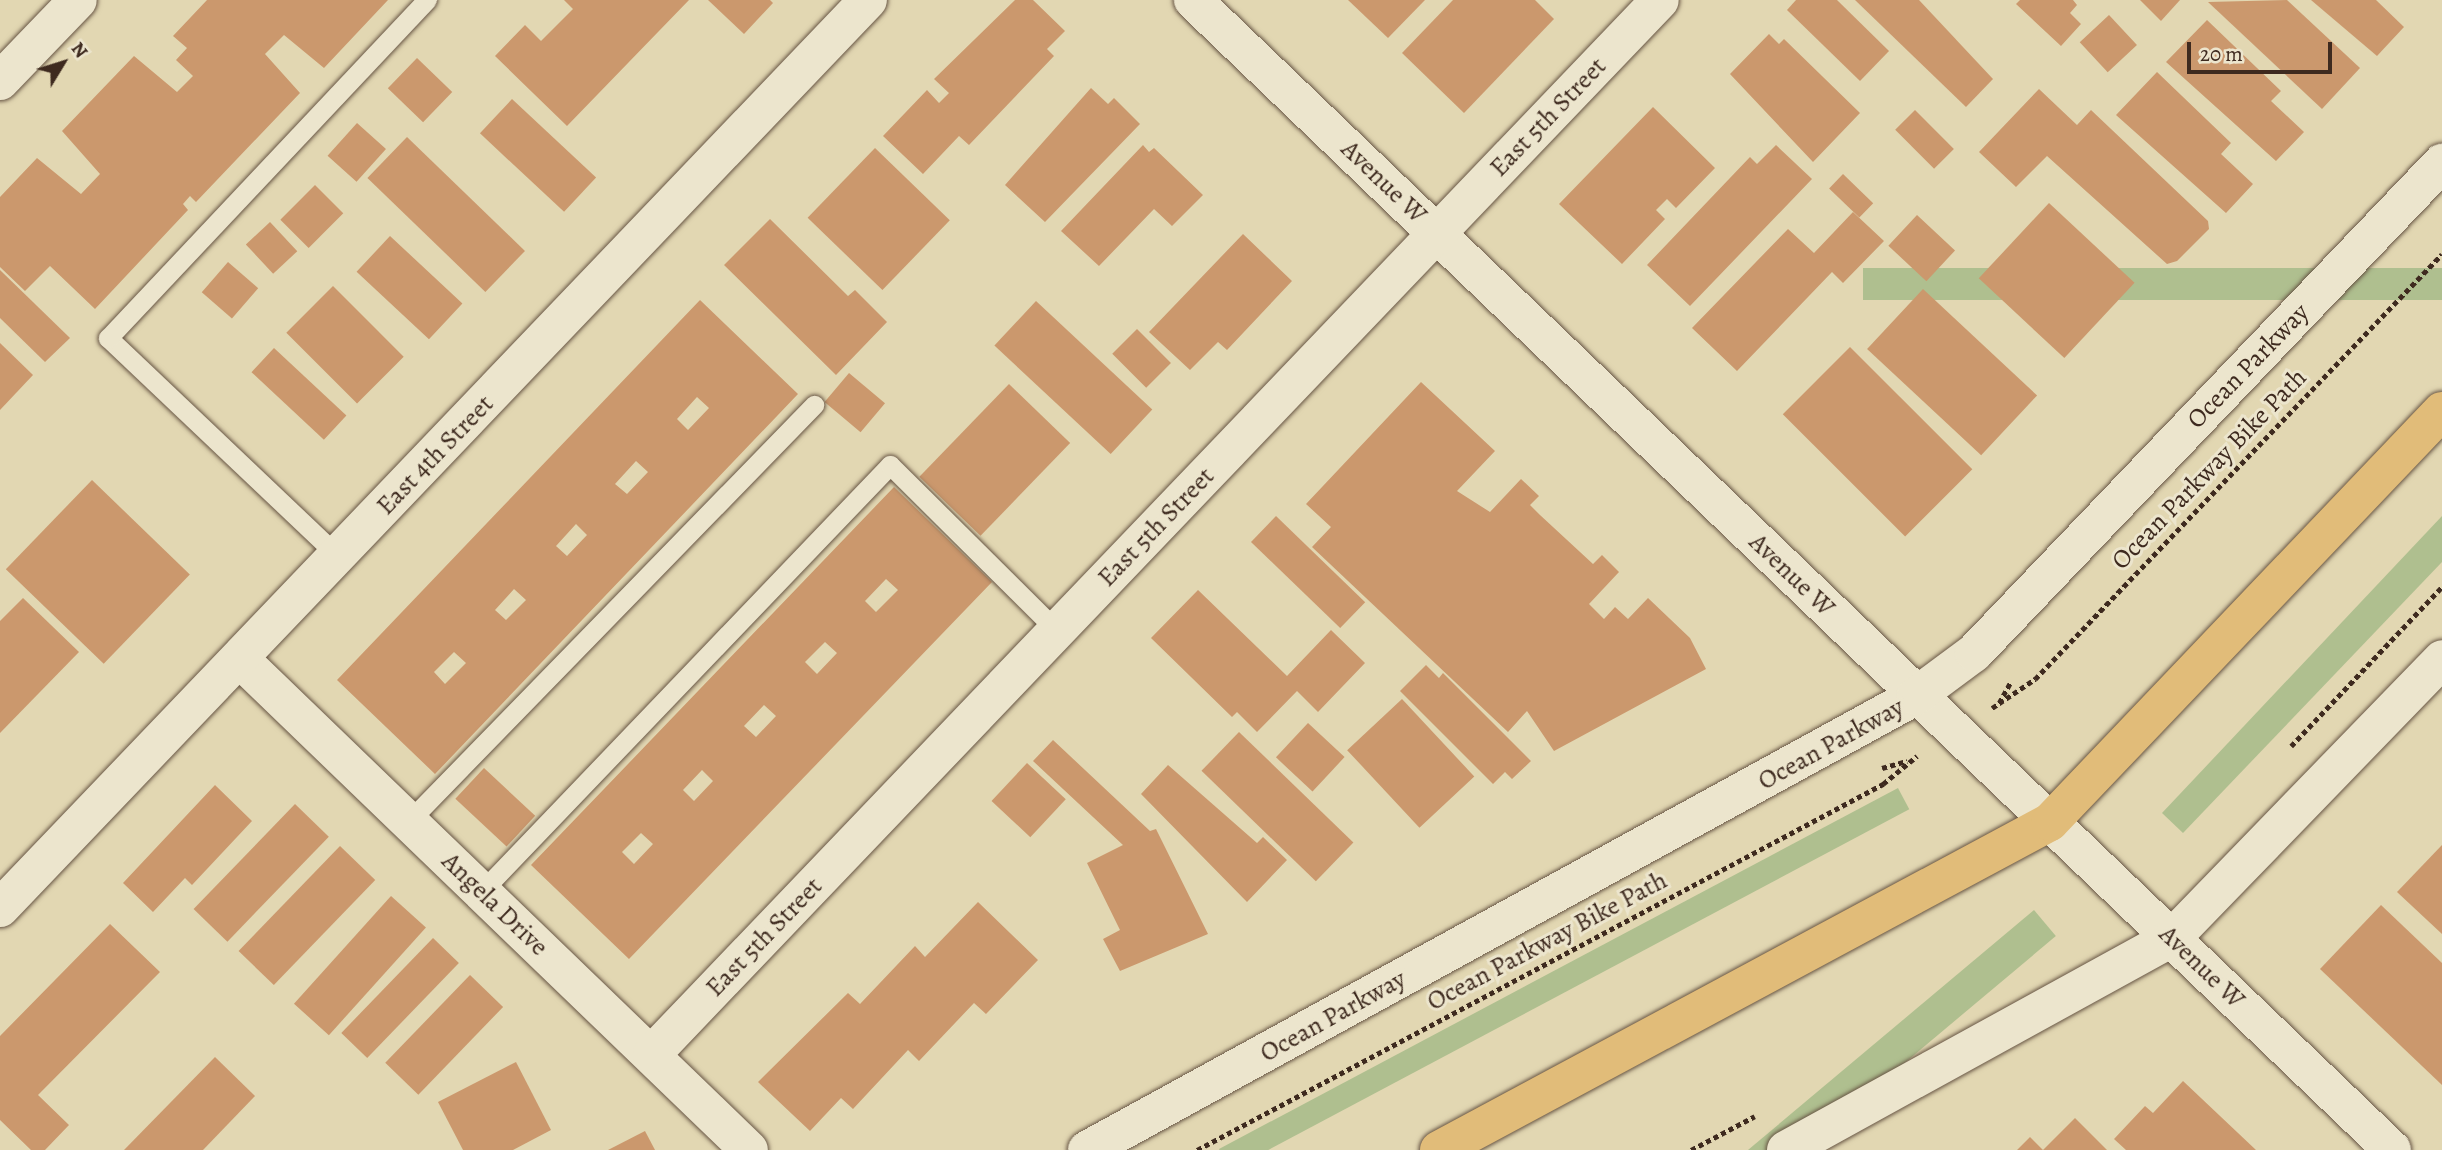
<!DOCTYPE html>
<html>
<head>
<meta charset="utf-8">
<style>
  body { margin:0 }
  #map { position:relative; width:2442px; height:1150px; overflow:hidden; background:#e2d7b2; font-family:Alegreya,serif }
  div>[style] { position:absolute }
  .green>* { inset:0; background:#afbf8f; transform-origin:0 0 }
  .building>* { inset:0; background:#cb986d; transform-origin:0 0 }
  .path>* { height:4.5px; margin-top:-2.25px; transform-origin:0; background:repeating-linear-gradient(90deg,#3e2a1f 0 5px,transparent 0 8.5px) }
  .roads { filter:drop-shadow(0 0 2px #675544) drop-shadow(0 0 2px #675544) }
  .service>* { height:19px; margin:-9.5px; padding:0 9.5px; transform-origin:9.5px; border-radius:9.5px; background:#ece5cd }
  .minor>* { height:38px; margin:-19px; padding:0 19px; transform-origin:19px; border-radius:19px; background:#ece5cd }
  .primary>* { height:38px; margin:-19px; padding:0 19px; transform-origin:19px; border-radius:19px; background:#e1bc79 }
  span { translate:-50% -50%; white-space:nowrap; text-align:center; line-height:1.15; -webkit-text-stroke:6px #ece5cd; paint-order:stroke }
  .street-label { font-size:26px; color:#3e2a1f }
  .north { position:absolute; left:28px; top:28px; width:70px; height:70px; -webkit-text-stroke:5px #ece5cd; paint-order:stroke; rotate:52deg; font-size:19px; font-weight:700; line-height:28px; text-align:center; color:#3e2a1f }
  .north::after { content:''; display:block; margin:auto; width:24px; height:32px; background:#3e2a1f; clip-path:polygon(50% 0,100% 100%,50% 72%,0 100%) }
  .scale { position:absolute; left:2187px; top:42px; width:145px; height:32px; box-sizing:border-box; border:4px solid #3e2a1f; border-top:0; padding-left:9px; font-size:21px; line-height:24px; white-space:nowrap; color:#3e2a1f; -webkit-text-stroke:5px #ece5cd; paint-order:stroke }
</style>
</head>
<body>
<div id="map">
  <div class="green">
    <i style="left:2442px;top:268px;width:32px;height:579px;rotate:90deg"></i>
    <i style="clip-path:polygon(2442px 516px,2442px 562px,2183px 833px,2162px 813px)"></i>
    <i style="left:1898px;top:788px;width:24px;height:769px;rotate:62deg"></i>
    <i style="left:2034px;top:910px;width:34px;height:511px;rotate:50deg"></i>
  </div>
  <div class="building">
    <i style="clip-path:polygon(207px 0,388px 0,324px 68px,284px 35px,265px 54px,300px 93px,196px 202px,190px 196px,183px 204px,188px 210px,95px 309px,50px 266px,25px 291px,0 267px,0 197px,37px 158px,81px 194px,100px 174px,62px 131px,134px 56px,177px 92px,193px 76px,176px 60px,187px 48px,173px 36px)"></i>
    <i style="clip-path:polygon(564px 0,689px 0,567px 126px,495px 56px,525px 25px,541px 41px,573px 9px)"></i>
    <i style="clip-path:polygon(708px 0,770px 0,773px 3px,744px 34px)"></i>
    <i style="clip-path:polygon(1015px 0,1033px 0,1065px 31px,1047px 49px,1054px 56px,969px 145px,959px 136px,923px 174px,883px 136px,927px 90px,939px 103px,949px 93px,934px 79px)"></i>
    <i style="clip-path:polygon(1348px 0,1425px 0,1388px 38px)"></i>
    <i style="clip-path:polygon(1453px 0,1535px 0,1554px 19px,1464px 113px,1402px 53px)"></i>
    <i style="clip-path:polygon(1796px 0,1837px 0,1889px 51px,1860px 81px,1787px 10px)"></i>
    <i style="clip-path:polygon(1855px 0,1919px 0,1993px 79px,1966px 107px)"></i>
    <i style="clip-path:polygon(2020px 0,2073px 0,2077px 5px,2070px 13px,2081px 24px,2061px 46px,2016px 4px)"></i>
    <i style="clip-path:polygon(2140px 0,2180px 0,2161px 21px)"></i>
    <i style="clip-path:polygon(2287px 0,2360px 68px,2322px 109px,2208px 2px)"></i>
    <i style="clip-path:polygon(2311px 0,2376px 0,2404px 27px,2377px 56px)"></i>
    <i style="left:2109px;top:15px;width:41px;height:40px;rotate:47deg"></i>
    <i style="clip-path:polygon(2207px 20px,2281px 91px,2271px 101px,2304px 132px,2276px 161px,2166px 62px)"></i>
    <i style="clip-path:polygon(1769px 34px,1779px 44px,1784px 39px,1860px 113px,1813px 162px,1730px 74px)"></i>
    <i style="left:417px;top:58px;width:49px;height:42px;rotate:44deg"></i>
    <i style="clip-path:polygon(2157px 72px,2231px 143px,2221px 154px,2253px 184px,2226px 213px,2116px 115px)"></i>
    <i style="clip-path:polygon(1091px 88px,1108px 104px,1114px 98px,1140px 124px,1045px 222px,1005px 185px)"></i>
    <i style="clip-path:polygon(2039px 89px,2077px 125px,2091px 110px,2208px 221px,2209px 229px,2177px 261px,2167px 264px,2047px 156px,2016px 187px,1979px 152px)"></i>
    <i style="left:512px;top:99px;width:115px;height:47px;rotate:43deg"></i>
    <i style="clip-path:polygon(1653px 107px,1715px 168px,1676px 208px,1667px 199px,1656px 210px,1665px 219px,1622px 264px,1559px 204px)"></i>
    <i style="left:1915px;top:110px;width:55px;height:28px;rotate:45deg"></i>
    <i style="left:357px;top:123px;width:39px;height:44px;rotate:42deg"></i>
    <i style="left:407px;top:137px;width:164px;height:57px;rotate:44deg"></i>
    <i style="clip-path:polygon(1143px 145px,1149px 152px,1154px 148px,1203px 195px,1172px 226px,1154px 209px,1099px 266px,1061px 231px)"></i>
    <i style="clip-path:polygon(1776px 145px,1812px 179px,1690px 306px,1647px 265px,1750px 157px,1757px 164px)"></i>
    <i style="left:875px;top:148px;width:104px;height:97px;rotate:44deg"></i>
    <i style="left:1843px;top:174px;width:42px;height:20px;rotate:44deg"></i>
    <i style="left:315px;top:185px;width:40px;height:49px;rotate:45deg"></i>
    <i style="left:2049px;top:203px;width:117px;height:103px;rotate:43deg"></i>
    <i style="clip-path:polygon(1853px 212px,1884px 241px,1843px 283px,1832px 272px,1737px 371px,1692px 328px,1788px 229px,1814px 253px)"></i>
    <i style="left:1917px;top:215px;width:52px;height:42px;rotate:43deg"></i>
    <i style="clip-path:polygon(770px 219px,848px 296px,855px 290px,887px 322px,836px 375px,724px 265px)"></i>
    <i style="left:270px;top:222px;width:40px;height:33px;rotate:47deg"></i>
    <i style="clip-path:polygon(1243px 234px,1292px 281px,1227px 350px,1218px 342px,1190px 370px,1149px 332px)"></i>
    <i style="left:390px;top:236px;width:99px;height:49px;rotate:43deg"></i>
    <i style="left:228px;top:262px;width:40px;height:40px;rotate:41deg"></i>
    <i style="clip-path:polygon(0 270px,70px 338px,45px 362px,0 318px)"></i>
    <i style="left:333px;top:286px;width:100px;height:66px;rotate:45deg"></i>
    <i style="left:1923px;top:289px;width:156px;height:82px;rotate:43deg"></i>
    <i style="clip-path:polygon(evenodd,700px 300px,798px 394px,435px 774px,337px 680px,700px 300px,697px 397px,709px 408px,688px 430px,677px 419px,697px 397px,700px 300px,636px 461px,648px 472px,627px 494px,615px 484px,636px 461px,700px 300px,576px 524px,587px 535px,567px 556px,556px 546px,576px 524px,700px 300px,514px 589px,526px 600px,506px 620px,495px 610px,514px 589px,700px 300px,454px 652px,466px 663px,445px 684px,434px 672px,454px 652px)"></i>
    <i style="left:1036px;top:301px;width:159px;height:61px;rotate:43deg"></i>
    <i style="left:1137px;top:329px;width:48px;height:35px;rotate:45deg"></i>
    <i style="clip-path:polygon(0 343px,33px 375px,0 410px)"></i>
    <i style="left:1850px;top:347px;width:173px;height:95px;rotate:45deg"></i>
    <i style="left:274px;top:348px;width:99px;height:33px;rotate:43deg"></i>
    <i style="left:849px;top:373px;width:47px;height:38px;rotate:40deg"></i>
    <i style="clip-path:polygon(1421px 382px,1495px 451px,1457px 491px,1490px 512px,1521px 479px,1539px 496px,1530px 505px,1540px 515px,1593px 564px,1602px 555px,1619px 572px,1589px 604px,1604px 619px,1615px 607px,1628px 619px,1648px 598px,1690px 638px,1706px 669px,1554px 751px,1527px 711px,1508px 732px,1312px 547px,1331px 527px,1306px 504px)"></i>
    <i style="left:1009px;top:384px;width:85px;height:129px;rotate:44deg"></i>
    <i style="left:92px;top:480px;width:136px;height:124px;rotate:44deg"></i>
    <i style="clip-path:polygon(evenodd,894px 487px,992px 582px,629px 959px,531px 865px,894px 487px,886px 579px,898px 590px,876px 612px,865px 601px,886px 579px,894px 487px,825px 642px,837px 653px,817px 674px,805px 662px,825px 642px,894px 487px,764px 705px,776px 716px,756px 737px,744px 726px,764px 705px,894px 487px,702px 770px,713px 781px,694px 801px,683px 790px,702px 770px,894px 487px,641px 833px,653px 844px,634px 864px,622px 852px,641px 833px)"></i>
    <i style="left:1276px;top:516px;width:124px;height:36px;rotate:44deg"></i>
    <i style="clip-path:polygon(1198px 590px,1287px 676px,1331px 630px,1365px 663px,1318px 712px,1297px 691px,1257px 732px,1237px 712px,1232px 717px,1151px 638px)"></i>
    <i style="clip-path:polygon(23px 598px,79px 652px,0 733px,0 621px)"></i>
    <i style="clip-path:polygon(1426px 665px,1439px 678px,1443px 673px,1531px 761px,1512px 779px,1505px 772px,1493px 784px,1400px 691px)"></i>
    <i style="left:1402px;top:699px;width:106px;height:75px;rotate:47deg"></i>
    <i style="left:1308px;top:723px;width:50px;height:47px;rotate:43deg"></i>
    <i style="left:1239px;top:732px;width:159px;height:54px;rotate:44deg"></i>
    <i style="clip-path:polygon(1053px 740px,1150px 831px,1156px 829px,1208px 934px,1120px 971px,1103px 939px,1120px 930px,1087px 863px,1123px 845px,1033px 761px)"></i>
    <i style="left:1027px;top:763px;width:53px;height:52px;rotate:43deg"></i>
    <i style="clip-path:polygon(1168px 765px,1257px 843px,1263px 837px,1287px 860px,1247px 902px,1141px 794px)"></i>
    <i style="left:484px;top:768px;width:70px;height:42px;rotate:43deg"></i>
    <i style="clip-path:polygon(215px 785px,252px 821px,192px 885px,185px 878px,153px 912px,123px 883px)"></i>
    <i style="left:295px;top:804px;width:47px;height:146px;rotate:44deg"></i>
    <i style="clip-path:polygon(2442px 845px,2442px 934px,2397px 892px)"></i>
    <i style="left:340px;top:846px;width:49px;height:146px;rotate:44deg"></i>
    <i style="left:391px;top:896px;width:47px;height:145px;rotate:42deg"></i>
    <i style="clip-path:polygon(978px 902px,1038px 960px,986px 1014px,974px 1003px,919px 1061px,908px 1050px,853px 1109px,841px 1098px,810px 1131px,758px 1082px,848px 993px,860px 1004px,915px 946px,925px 957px)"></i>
    <i style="clip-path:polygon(2381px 905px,2442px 963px,2442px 1085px,2320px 969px)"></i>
    <i style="clip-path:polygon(110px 924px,160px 972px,38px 1095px,69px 1125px,45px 1150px,31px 1150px,0 1120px,0 1036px)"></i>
    <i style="left:433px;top:938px;width:36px;height:132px;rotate:44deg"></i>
    <i style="left:470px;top:975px;width:46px;height:122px;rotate:44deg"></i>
    <i style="clip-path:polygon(215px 1057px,255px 1096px,203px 1150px,124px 1150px)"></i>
    <i style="clip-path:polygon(516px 1062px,551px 1130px,513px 1150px,463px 1150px,438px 1102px)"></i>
    <i style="clip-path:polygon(2183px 1081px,2256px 1150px,2126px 1150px,2114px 1139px,2145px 1106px,2153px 1113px)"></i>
    <i style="clip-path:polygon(2075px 1118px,2107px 1150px,2017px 1150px,2030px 1137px,2043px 1150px)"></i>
    <i style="clip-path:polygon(645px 1131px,655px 1150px,608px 1150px)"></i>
  </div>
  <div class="path">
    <i style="left:1999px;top:703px;width:23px;rotate:-61deg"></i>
    <i style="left:1992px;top:708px;width:52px;rotate:-34deg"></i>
    <i style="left:2035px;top:679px;width:588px;rotate:-46.24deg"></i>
    <i style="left:2291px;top:746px;width:219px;rotate:-46.5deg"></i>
    <i style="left:1882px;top:768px;width:26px;rotate:-16deg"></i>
    <i style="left:1197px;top:1150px;width:778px;rotate:-28.08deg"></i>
    <i style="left:1883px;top:784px;width:44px;rotate:-39.5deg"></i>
    <i style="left:1691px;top:1150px;width:72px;rotate:-28deg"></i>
  </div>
  <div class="roads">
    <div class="service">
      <i style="left:338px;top:556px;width:317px;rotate:-136.5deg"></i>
      <i style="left:108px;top:338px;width:465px;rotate:-46.7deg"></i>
      <i style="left:409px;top:821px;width:581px;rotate:-45.77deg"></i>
      <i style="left:482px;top:891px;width:590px;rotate:-46.24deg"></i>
      <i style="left:890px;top:465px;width:235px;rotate:44.8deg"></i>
    </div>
    <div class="minor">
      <i style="left:1193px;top:0;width:1661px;rotate:43.8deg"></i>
      <i style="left:0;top:81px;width:112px;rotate:-46.1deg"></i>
      <i style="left:240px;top:659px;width:707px;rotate:43.97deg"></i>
      <i style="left:0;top:908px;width:1256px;rotate:-46.29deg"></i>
      <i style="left:652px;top:1054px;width:1458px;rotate:-46.28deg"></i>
      <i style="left:1087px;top:1150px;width:945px;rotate:-28.71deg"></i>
      <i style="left:1916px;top:696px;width:72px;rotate:-36.6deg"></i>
      <i style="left:1974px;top:653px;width:678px;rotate:-46.32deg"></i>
      <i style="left:1786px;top:1150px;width:440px;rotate:-28.8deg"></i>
      <i style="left:2172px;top:938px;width:388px;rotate:-45.9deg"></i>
    </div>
    <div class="primary">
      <i style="left:1439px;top:1150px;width:693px;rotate:-28.23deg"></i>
      <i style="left:2050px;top:822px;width:568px;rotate:-46.36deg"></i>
    </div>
  </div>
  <div class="street-label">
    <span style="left:1548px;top:117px;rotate:-46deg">East 5th Street</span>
    <span style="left:1384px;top:182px;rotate:44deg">Avenue W</span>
    <span style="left:2248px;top:366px;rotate:-46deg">Ocean Parkway</span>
    <span style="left:435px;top:455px;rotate:-46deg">East 4th Street</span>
    <span style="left:2209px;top:469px;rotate:-46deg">Ocean Parkway Bike Path</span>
    <span style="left:1156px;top:527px;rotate:-46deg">East 5th Street</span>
    <span style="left:1792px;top:575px;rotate:44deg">Avenue W</span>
    <span style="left:1831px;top:744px;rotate:-29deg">Ocean Parkway</span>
    <span style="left:495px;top:904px;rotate:44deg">Angela Drive</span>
    <span style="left:764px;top:937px;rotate:-46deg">East 5th Street</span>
    <span style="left:1547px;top:941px;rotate:-28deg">Ocean Parkway Bike Path</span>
    <span style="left:2202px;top:967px;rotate:44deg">Avenue W</span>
    <span style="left:1333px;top:1016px;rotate:-29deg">Ocean Parkway</span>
  </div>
  <div class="north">N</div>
  <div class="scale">20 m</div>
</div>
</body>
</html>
